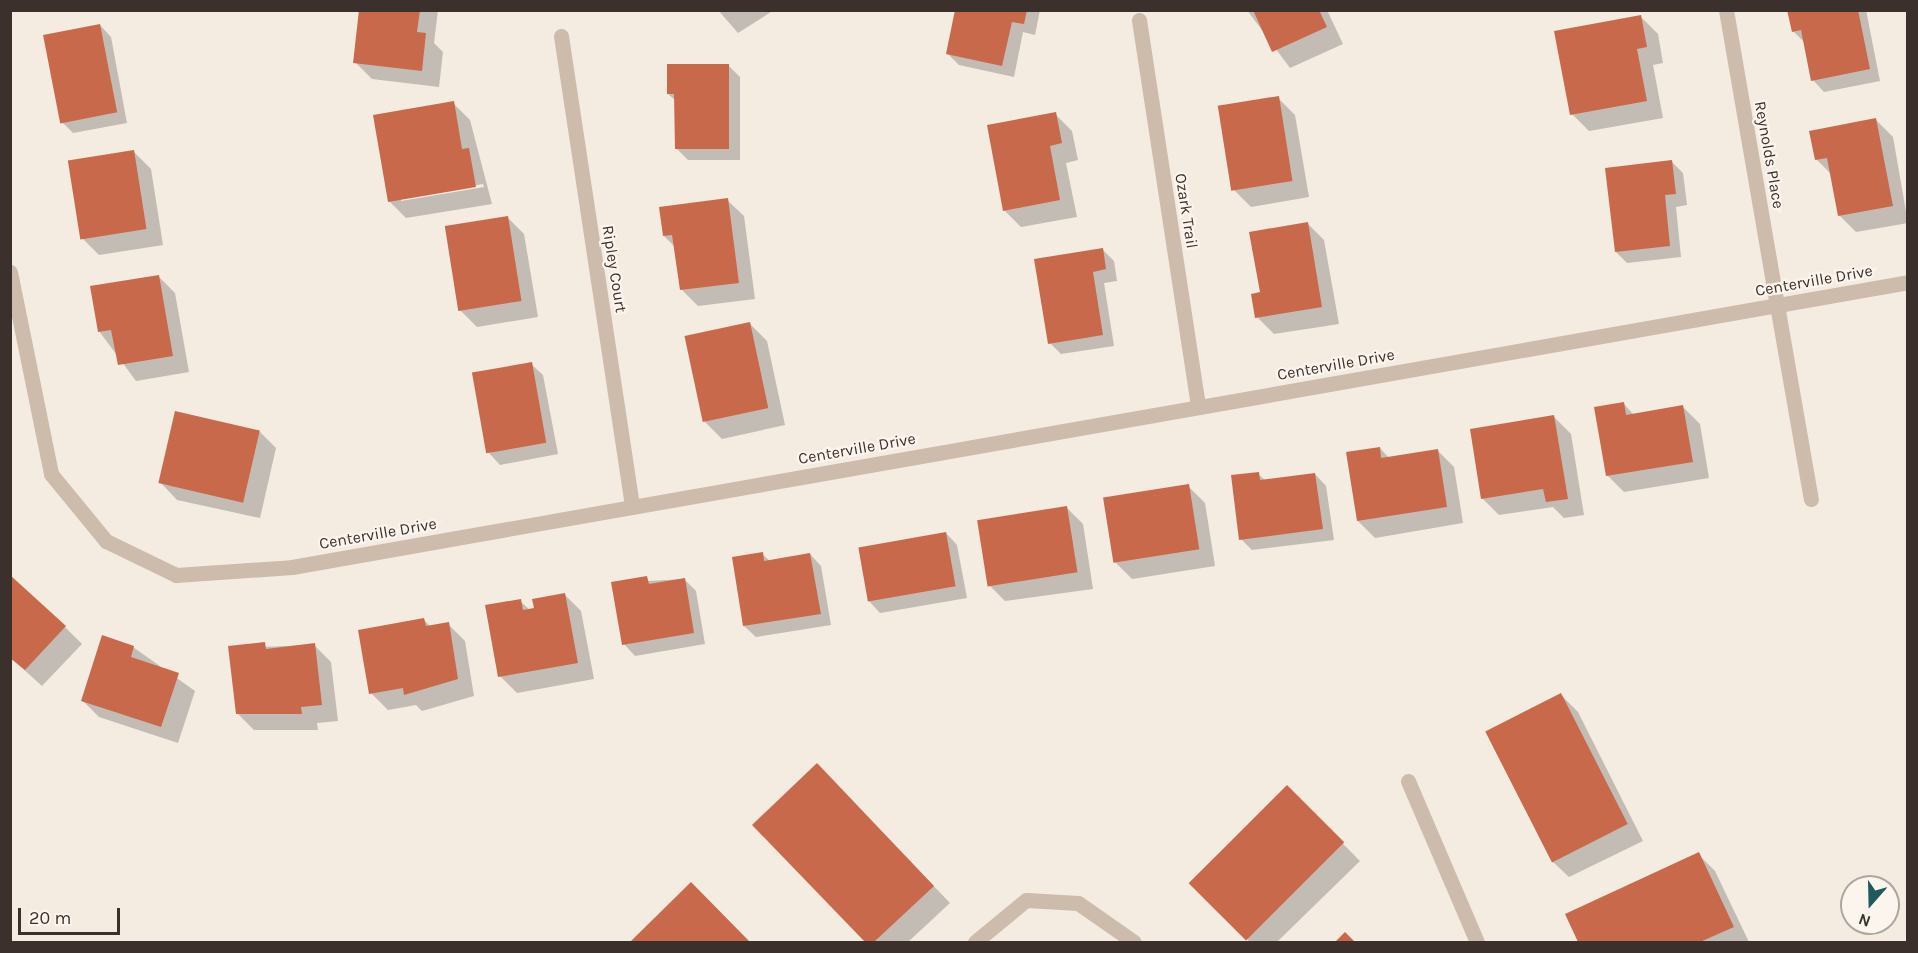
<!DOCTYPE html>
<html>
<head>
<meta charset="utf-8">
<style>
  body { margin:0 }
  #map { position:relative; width:1918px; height:953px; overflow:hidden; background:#f4ebe1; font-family:Karla,sans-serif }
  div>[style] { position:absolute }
  .shadow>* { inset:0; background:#0003 }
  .building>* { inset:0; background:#c8694b; transform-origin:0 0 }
  .lane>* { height:15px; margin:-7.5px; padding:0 7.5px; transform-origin:7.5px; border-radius:7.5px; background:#cdbbac }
  .street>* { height:15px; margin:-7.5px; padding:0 7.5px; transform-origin:7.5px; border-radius:7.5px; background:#cdbbac }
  span { translate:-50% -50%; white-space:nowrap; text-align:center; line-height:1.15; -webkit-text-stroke:4.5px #fbf5ee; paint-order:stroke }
  .street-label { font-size:16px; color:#3b302b }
  .frame { position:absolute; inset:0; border:12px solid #3b302b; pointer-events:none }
  .north { position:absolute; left:1840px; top:875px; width:60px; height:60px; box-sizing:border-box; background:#fbf5ee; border:2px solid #aea6a0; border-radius:50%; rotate:200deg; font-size:16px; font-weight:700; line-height:24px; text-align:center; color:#3b302b }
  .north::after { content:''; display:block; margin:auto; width:21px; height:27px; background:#1f5a5e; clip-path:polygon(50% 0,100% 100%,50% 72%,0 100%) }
  .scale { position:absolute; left:18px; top:908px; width:102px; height:27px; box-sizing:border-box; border:3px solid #3b302b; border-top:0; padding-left:8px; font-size:18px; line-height:21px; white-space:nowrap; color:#3b302b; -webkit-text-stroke:4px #fbf5ee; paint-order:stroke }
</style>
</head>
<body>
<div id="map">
  <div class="shadow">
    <i style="clip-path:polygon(361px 10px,438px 10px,434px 43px,443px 52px,439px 87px,372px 79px,355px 62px)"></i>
    <i style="clip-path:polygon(718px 10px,774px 10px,738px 33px)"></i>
    <i style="clip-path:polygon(957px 10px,1040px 10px,1035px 35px,1023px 32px,1014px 77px,959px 65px,948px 54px)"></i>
    <i style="clip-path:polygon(1247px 10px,1327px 10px,1343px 44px,1290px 68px)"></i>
    <i style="clip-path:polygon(1789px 10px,1866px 10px,1880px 81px,1824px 92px,1813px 80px,1805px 43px,1793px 31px)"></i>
    <i style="clip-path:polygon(1641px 17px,1658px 34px,1663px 63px,1653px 65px,1663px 118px,1589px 131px,1572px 114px)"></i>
    <i style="clip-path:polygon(100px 25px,111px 37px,127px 123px,73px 133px,61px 121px)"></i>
    <i style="clip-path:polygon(728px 65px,740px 77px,740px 160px,688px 160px,676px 148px,676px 101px,668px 94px)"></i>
    <i style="clip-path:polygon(1278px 98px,1295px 115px,1309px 197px,1251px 207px,1234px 190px)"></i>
    <i style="clip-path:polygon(evenodd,453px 103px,470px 120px,492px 204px,406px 218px,389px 201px,453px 103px,483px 184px,484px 187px,401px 201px,401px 198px,483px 184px)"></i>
    <i style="clip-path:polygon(1055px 114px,1072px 131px,1078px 160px,1066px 163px,1077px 217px,1021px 227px,1004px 210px)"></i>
    <i style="clip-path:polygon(1876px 120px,1893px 137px,1908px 223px,1856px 232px,1839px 215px,1832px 175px,1816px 159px)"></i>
    <i style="clip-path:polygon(134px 152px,151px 169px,163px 245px,99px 255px,82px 238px)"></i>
    <i style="clip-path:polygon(1672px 162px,1683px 173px,1687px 205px,1676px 207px,1681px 257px,1627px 263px,1616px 252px)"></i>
    <i style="clip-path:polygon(727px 200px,744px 216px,755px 299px,698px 306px,681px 289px,675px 247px,664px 236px)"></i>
    <i style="clip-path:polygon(507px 217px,524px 234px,538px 317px,477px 327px,460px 310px)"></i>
    <i style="clip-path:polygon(1307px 223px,1324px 240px,1339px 324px,1274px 334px,1257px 317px)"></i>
    <i style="clip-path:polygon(1102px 249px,1114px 261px,1117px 281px,1104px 283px,1114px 346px,1061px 354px,1050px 343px)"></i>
    <i style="clip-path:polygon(158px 276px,175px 293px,189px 372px,136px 381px,99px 331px)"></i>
    <i style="clip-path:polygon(750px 324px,767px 341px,785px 425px,722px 439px,705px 422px)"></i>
    <i style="clip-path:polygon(531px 364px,543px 375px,558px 454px,500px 465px,489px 453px)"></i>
    <i style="clip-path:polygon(1624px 404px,1634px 415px,1683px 407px,1700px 424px,1709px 478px,1624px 492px,1607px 475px)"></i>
    <i style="clip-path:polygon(1554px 417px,1571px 434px,1584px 515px,1564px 518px,1553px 507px,1499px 515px,1482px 498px)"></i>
    <i style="clip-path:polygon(259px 431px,276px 448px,260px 518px,177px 500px,161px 483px)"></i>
    <i style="clip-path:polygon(1380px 448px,1389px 458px,1437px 450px,1454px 467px,1463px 523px,1375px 538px,1358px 521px)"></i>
    <i style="clip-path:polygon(1258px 474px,1265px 480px,1315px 474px,1326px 486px,1334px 540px,1252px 550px,1241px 539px)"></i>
    <i style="clip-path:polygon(1188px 486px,1205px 503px,1215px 566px,1132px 579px,1115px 562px)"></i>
    <i style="clip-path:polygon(1066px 507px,1083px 524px,1093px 589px,1005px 601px,988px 584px)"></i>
    <i style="clip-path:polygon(946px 533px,957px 545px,967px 598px,880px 613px,869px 601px)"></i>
    <i style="clip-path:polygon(762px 554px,770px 561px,810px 554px,821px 566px,831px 625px,756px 637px,744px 626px)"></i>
    <i style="clip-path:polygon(684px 579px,696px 591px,705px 644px,635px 656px,624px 644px,613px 583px)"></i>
    <i style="clip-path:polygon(564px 594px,581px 611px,594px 679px,517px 693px,500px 676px,520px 601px,530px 610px)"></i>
    <i style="clip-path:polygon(424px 620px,431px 627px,448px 624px,465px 641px,474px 696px,422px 711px,416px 705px,388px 710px,371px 693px)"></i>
    <i style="clip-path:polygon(65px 627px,82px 644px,42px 686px,10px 657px)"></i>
    <i style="clip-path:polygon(314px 645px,331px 662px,338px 721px,317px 723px,318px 730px,254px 730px,237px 713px,230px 648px)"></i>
    <i style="clip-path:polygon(133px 647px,195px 691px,178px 743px,99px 717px,82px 700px)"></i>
    <i style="clip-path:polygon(1561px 695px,1578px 712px,1643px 841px,1569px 877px,1552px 861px,1487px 731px)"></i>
    <i style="clip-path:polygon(834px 782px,950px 903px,908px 942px,867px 942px,754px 825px)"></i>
    <i style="clip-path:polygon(1287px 787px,1360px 861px,1277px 942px,1250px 942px,1190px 882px)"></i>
    <i style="clip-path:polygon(1698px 854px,1715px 871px,1749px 942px,1580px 942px,1567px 915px)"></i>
    <i style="clip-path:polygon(691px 885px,749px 942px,632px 942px)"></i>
  </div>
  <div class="building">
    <i style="clip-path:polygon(359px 10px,420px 10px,417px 32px,426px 33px,422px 71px,353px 63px)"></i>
    <i style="clip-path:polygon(955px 10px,1027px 10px,1024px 24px,1012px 22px,1002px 66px,946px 54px)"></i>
    <i style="clip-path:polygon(1253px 10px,1319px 10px,1327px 27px,1272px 52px)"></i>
    <i style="clip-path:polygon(1787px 10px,1858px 10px,1870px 69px,1811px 81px,1801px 30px,1792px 32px)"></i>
    <i style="clip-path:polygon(1641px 15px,1647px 47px,1637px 49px,1647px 101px,1570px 115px,1554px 31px)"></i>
    <i style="left:100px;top:24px;width:90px;height:58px;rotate:79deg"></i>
    <i style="clip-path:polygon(667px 64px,729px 64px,729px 149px,675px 149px,674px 94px,667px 94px)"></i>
    <i style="left:1279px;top:96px;width:86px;height:62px;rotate:81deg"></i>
    <i style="clip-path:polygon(454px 101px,462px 149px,469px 148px,476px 187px,388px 202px,373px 115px)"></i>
    <i style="clip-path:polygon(1056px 112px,1062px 143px,1050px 146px,1060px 200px,1003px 211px,987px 125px)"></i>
    <i style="clip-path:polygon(1876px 118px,1893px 206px,1838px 216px,1827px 158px,1815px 160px,1809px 131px)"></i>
    <i style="left:134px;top:150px;width:80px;height:67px;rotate:81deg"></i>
    <i style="clip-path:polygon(1672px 160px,1676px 194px,1665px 195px,1670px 246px,1615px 252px,1605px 168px)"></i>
    <i style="clip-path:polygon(728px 198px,739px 283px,680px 290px,672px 235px,663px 236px,659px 207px)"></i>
    <i style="left:508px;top:216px;width:86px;height:64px;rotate:81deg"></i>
    <i style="clip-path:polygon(1308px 222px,1322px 307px,1255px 318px,1251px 294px,1260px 292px,1249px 232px)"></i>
    <i style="clip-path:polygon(1103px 248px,1106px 269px,1093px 272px,1103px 335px,1048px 344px,1034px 259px)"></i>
    <i style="clip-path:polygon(159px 275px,173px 356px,118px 365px,111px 330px,98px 332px,90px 286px)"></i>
    <i style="left:750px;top:322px;width:88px;height:67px;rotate:78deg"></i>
    <i style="left:532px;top:362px;width:82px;height:61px;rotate:80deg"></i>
    <i style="clip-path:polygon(1624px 402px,1626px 415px,1683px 405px,1693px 462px,1606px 476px,1594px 407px)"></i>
    <i style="left:175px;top:411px;width:87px;height:74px;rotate:13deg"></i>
    <i style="clip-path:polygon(1554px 415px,1568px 499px,1546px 502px,1543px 489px,1481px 499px,1470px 429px)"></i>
    <i style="clip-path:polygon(1380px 447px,1381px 458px,1438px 449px,1447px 507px,1357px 521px,1346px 452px)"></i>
    <i style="clip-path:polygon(1259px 472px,1260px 480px,1315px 473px,1323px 529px,1239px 540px,1231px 475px)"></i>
    <i style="left:1189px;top:484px;width:66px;height:87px;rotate:81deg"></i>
    <i style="left:1067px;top:506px;width:67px;height:91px;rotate:81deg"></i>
    <i style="left:946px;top:532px;width:55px;height:89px;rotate:80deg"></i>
    <i style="clip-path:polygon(763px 552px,764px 561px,810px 553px,821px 614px,743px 626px,732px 557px)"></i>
    <i style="clip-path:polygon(10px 575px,66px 626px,25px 670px,10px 658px)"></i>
    <i style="clip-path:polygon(647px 576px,649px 584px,685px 578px,694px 633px,622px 645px,611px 582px)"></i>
    <i style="clip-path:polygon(565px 593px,578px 663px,498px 677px,485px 605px,521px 599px,523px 610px,534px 608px,532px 599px)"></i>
    <i style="clip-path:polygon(424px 618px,426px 626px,449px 622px,458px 679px,404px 695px,403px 688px,369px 694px,358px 630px)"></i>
    <i style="clip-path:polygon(102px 635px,134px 646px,131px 657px,179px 673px,161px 727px,81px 701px)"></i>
    <i style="clip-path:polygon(265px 642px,266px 649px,315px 643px,322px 705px,301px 707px,302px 714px,236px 714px,228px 646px)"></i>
    <i style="left:1561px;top:693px;width:147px;height:85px;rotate:63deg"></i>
    <i style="clip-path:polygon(817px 763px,934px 886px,874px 942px,865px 942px,752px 825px)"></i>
    <i style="left:1287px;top:785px;width:81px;height:139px;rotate:45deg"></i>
    <i style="clip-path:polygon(1699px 852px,1734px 927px,1700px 942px,1578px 942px,1565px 914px)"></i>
    <i style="clip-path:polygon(691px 882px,750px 942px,630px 942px)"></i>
    <i style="clip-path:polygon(1345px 932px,1355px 942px,1335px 942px)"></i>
  </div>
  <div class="lane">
    <i style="left:1777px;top:305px;width:197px;rotate:80.1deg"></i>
  </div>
  <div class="street">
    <i style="left:1726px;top:10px;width:299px;rotate:80.2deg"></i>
    <i style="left:1139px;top:20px;width:391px;rotate:81.3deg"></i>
    <i style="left:561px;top:36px;width:476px;rotate:81.4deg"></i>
    <i style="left:10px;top:272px;width:206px;rotate:78.5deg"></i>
    <i style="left:51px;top:474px;width:87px;rotate:50.6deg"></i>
    <i style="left:106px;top:541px;width:78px;rotate:25.9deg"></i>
    <i style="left:176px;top:575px;width:116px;rotate:-3.9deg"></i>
    <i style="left:292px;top:567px;width:1641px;rotate:-10deg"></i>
    <i style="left:1408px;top:781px;width:175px;rotate:66.8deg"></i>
    <i style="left:975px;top:942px;width:66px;rotate:-39.5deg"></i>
    <i style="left:1026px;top:900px;width:52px;rotate:3.3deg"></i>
    <i style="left:1078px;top:903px;width:68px;rotate:34.9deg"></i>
  </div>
  <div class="street-label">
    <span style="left:1769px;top:155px;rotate:80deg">Reynolds Place</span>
    <span style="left:1186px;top:211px;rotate:81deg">Ozark Trail</span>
    <span style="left:614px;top:269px;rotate:81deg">Ripley Court</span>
    <span style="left:1814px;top:281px;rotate:-10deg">Centerville Drive</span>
    <span style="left:1336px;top:365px;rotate:-10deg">Centerville Drive</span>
    <span style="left:857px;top:449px;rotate:-10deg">Centerville Drive</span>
    <span style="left:378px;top:534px;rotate:-10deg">Centerville Drive</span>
  </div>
  <div class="frame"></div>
  <div class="north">N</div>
  <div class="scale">20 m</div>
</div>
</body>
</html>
